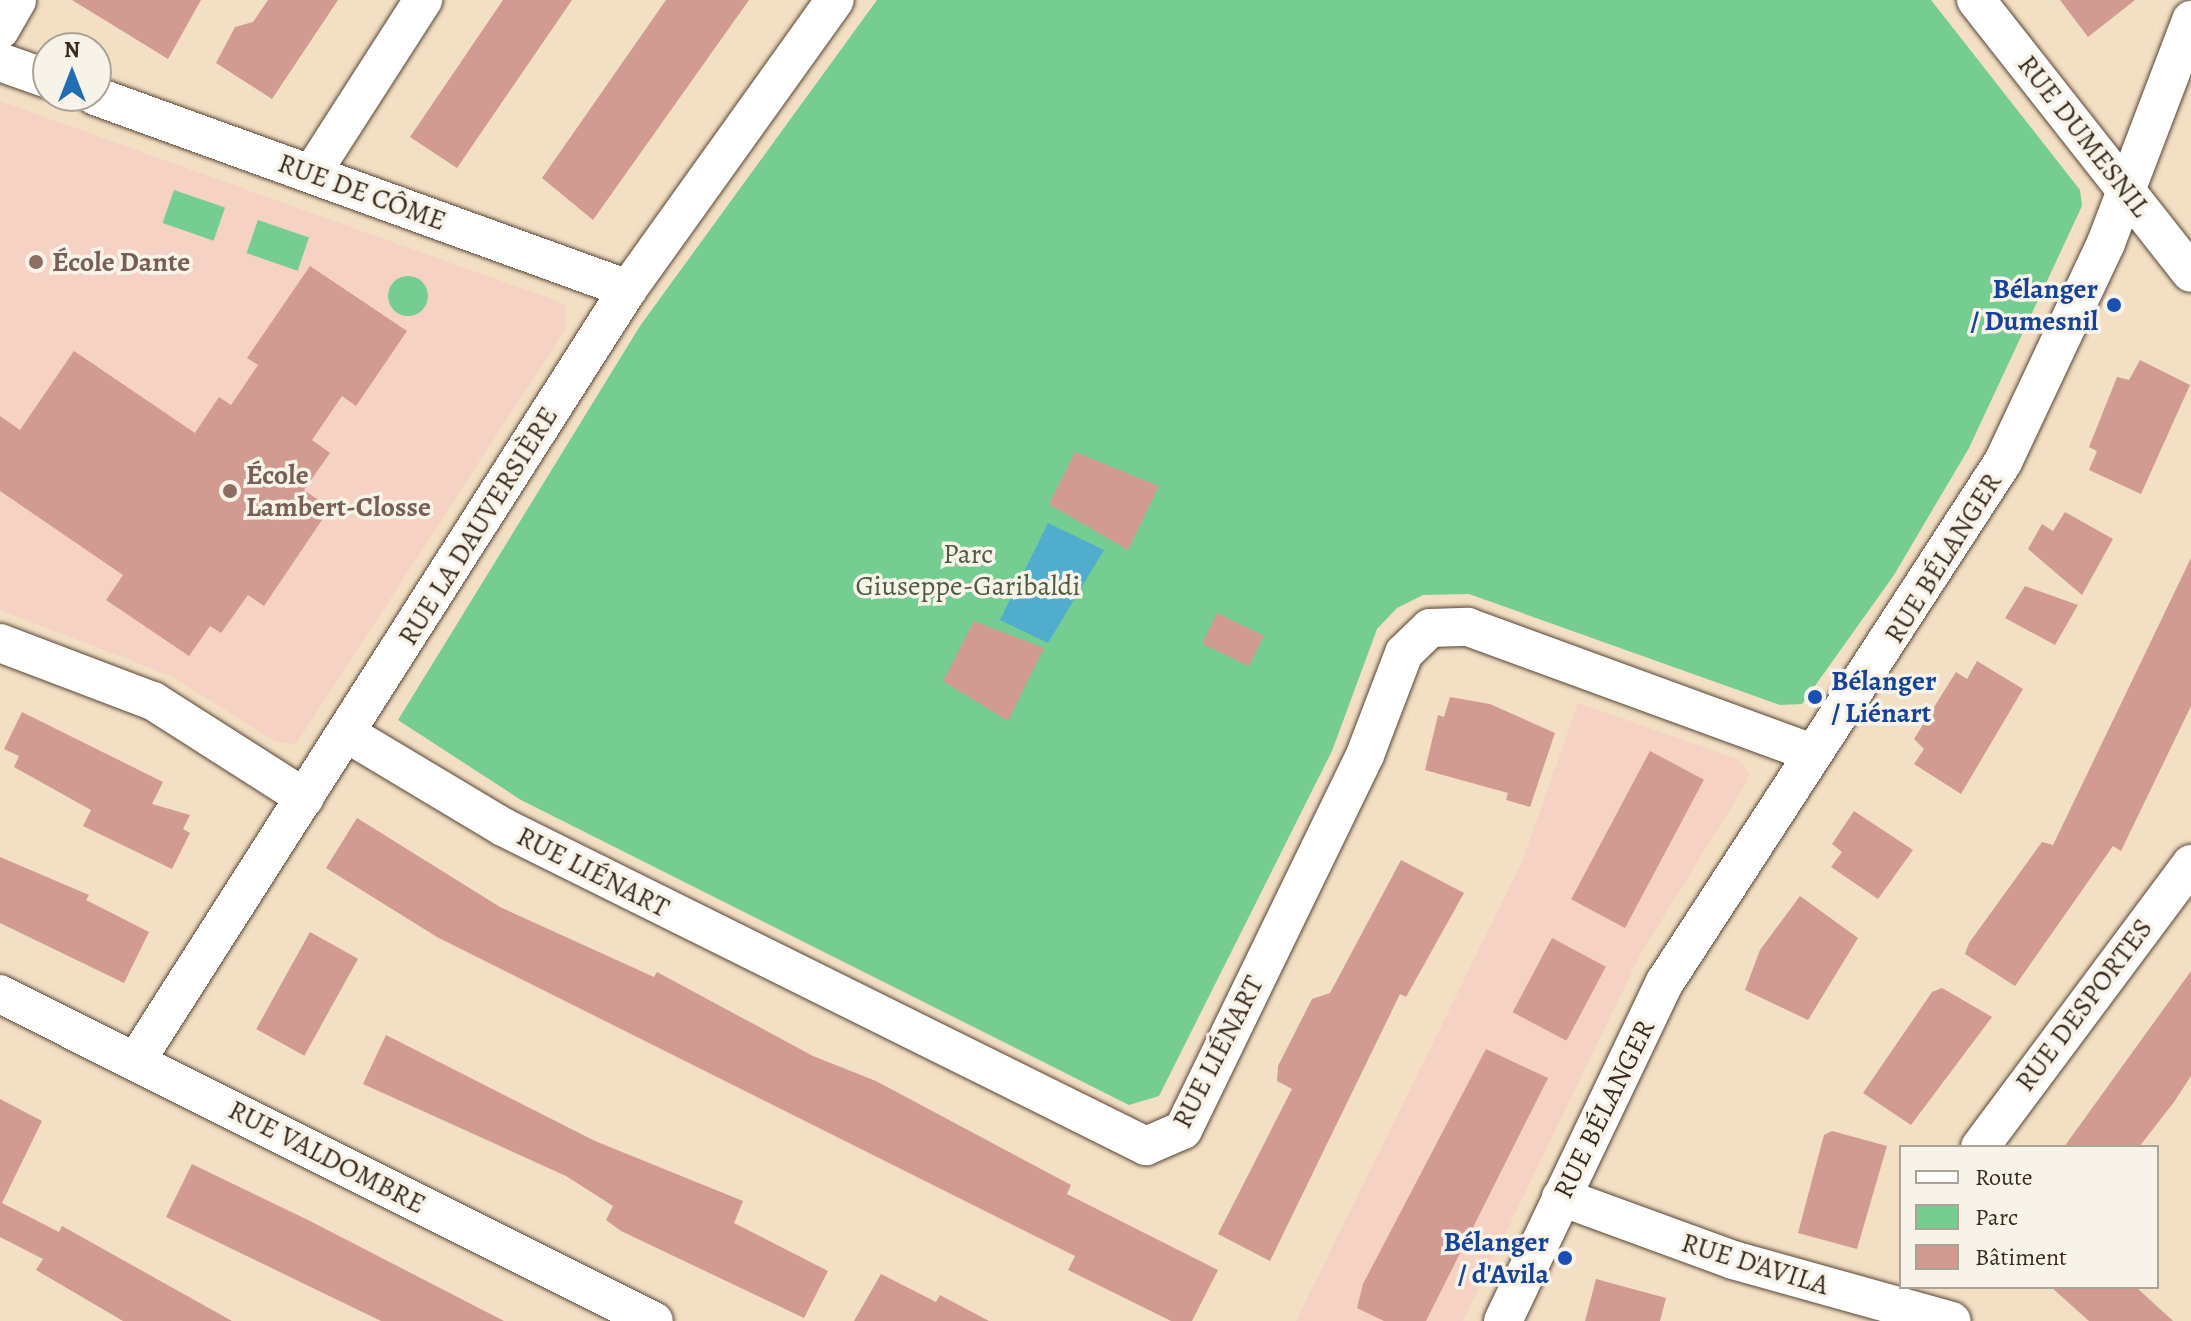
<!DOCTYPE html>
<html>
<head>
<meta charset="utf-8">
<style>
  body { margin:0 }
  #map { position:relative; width:2191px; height:1321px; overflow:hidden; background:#f3dfc3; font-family:Alegreya,serif }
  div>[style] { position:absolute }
  .built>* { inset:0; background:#f6d2c4 }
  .green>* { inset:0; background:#75cd92; transform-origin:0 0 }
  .round { border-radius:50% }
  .water>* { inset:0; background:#50adce }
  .building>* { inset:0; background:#d19b92; transform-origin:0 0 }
  .roads { filter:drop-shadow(0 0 2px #574537) drop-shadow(0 0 2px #574537) }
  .minor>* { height:38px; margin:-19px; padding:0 19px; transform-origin:19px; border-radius:19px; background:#fff }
  .dots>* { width:22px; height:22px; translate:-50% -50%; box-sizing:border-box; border:4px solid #f7f3e8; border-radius:50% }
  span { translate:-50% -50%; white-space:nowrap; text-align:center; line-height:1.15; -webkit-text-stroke:7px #f7f3e8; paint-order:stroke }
  .street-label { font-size:28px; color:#3b2a1e }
  .education-label { font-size:28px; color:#785e54; font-weight:700 }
  .left { translate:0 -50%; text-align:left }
  .transit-label { font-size:28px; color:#164399; font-weight:700 }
  .right { translate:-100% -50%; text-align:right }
  .park-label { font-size:28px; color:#4c5b41 }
  .legend { position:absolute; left:1899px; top:1145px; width:260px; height:144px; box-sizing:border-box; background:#f7f3e8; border:2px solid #aca397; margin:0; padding:10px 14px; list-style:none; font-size:24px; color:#3b2a1e }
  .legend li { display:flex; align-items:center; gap:16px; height:40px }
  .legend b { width:40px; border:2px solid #aca397 }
  .north { position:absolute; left:32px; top:32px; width:80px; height:80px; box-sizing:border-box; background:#f7f3e8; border:2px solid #aca397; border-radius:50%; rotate:0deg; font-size:22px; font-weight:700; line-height:32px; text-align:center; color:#3b2a1e }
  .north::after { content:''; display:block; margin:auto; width:28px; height:36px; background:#1f6fb2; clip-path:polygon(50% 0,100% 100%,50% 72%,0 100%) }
</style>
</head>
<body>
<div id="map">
  <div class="built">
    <i style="clip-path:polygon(0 101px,565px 304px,566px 328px,296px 744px,276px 742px,171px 676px,0 610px)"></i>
    <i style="clip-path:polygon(1578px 703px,1737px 759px,1749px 773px,1745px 785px,1640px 955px,1463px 1321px,1296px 1321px,1523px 860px)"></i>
  </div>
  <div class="green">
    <i style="clip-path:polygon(877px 0,1931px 0,2080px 190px,2082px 206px,1969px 448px,1894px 575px,1802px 704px,1780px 705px,1469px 594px,1423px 595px,1397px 608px,1377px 629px,1332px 751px,1159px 1096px,1129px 1105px,521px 800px,398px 720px,640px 326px)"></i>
    <i style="left:174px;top:190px;width:54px;height:35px;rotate:19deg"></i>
    <i style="left:258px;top:220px;width:54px;height:35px;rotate:19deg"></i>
    <i class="round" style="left:388px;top:276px;width:40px;height:40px"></i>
  </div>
  <div class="water">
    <i style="clip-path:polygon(1048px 523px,1104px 550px,1048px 643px,1000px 620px)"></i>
  </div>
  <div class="building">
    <i style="clip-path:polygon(72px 0,201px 0,168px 59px)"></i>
    <i style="clip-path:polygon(268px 0,338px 0,272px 99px,216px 63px,235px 27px,253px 22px)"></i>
    <i style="clip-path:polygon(503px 0,572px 0,457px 168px,410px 137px)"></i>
    <i style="clip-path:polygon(666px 0,749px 0,593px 220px,542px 178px)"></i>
    <i style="clip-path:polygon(2060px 0,2135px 0,2088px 37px)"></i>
    <i style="clip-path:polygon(310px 266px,407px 331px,356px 406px,342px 396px,312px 440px,330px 453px,304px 490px,330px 508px,264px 606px,248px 595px,221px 633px,210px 626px,189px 656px,106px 600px,123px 575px,0 491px,0 416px,20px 430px,74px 351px,195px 433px,219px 397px,231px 405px,258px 365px,247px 358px)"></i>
    <i style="clip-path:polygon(2140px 360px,2190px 385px,2141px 494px,2089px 470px,2097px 451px,2089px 447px,2117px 377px,2129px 380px)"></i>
    <i style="clip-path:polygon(1075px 452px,1159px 486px,1128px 550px,1049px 504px)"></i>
    <i style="clip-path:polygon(2065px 512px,2113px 539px,2082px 595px,2028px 549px,2042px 524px,2053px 531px)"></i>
    <i style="clip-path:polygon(2191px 558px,2191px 706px,2121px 851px,2113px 846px,2015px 986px,1965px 954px,1969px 943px,2042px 842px,2053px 845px)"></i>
    <i style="clip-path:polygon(2025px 586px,2078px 605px,2055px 645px,2005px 618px)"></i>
    <i style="left:1217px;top:613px;width:52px;height:34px;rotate:26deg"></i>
    <i style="clip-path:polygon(974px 621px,1044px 648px,1008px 721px,943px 681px)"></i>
    <i style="clip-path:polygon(1977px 661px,2023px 689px,1961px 794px,1914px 764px,1924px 749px,1914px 739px,1956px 672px,1967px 679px)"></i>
    <i style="clip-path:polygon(1450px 697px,1490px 704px,1555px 733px,1530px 807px,1506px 800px,1508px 793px,1425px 770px,1438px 715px,1444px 717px)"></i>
    <i style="clip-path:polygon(22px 712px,163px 782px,152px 804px,190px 815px,183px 829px,190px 833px,172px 869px,83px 826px,91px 810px,14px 767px,19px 756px,4px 749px)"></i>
    <i style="left:1650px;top:751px;width:61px;height:168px;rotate:28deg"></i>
    <i style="clip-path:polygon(1854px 811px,1913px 850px,1878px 899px,1831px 867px,1842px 852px,1832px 844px)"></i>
    <i style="clip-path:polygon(357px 818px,500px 907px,654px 977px,657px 972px,813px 1056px,876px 1081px,1071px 1185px,1067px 1194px,1218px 1270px,1192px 1321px,1171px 1321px,1068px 1270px,1075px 1256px,437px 937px,326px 868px)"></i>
    <i style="clip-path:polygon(0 857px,89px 895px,86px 900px,149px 932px,124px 983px,0 923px)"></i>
    <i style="clip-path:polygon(1401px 860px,1464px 893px,1406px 997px,1400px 994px,1270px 1261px,1218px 1234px,1292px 1089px,1277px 1081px,1278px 1066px,1312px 999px,1330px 993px)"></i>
    <i style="clip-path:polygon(1800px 896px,1858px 938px,1808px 1020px,1745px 990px,1760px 950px)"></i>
    <i style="left:310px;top:932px;width:55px;height:111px;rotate:29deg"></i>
    <i style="left:1552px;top:938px;width:61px;height:84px;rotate:28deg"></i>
    <i style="clip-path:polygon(2191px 971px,2191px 1076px,2174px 1102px,2139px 1147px,2064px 1147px)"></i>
    <i style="clip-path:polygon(1942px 988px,1992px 1017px,1911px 1125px,1863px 1093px,1932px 992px)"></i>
    <i style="clip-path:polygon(386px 1035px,595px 1141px,743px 1201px,734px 1223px,828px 1271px,804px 1318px,621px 1231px,606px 1220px,613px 1206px,566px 1176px,363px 1084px)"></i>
    <i style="clip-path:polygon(1486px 1049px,1548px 1078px,1426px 1321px,1384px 1321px,1357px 1308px,1363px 1284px)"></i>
    <i style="clip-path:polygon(0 1099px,42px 1121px,2px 1203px,59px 1232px,62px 1226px,232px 1321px,123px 1321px,36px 1270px,43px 1259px,0 1237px)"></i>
    <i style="clip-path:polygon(1832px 1131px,1887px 1146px,1857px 1249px,1798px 1233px,1824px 1135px)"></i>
    <i style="clip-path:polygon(192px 1164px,310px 1221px,504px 1321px,381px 1321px,166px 1217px)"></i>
    <i style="clip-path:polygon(881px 1274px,936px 1302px,940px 1295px,989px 1321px,854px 1321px)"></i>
    <i style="clip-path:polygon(1596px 1279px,1666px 1298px,1660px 1321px,1585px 1321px)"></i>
    <i style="clip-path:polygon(2051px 1287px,2136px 1287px,2173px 1321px,2089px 1321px)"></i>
  </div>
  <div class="roads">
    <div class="minor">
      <i style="left:1976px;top:0;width:347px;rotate:51.8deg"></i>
      <i style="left:0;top:30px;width:34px;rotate:-60deg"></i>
      <i style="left:0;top:62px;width:51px;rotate:19.5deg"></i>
      <i style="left:95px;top:96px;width:567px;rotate:19.91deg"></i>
      <i style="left:312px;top:173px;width:206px;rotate:-57.3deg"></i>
      <i style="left:0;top:643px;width:164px;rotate:20.8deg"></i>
      <i style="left:153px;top:701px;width:180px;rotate:32.5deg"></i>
      <i style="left:346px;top:733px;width:183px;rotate:30.9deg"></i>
      <i style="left:503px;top:827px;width:718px;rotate:26.39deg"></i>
      <i style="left:1146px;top:1146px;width:40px;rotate:-23.4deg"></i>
      <i style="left:1183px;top:1130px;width:417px;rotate:-64.1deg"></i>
      <i style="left:1365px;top:755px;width:109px;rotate:-69.1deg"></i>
      <i style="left:1404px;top:653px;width:36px;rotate:-44deg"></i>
      <i style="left:1430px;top:628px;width:38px;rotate:-2deg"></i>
      <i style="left:1468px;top:627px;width:366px;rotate:20.1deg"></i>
      <i style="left:0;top:994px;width:731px;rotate:26.57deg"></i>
      <i style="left:136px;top:1061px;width:915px;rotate:-57.49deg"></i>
      <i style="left:628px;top:289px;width:355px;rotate:-54.4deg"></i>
      <i style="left:1980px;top:1147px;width:353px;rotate:-53.3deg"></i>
      <i style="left:1561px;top:1197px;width:183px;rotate:20.1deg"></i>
      <i style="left:1733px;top:1260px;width:227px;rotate:15.6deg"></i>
      <i style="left:1503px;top:1321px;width:376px;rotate:-64.5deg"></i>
      <i style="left:1665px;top:982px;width:620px;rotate:-56.98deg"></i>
      <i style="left:2003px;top:462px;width:242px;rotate:-64.8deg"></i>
      <i style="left:2106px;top:243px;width:239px;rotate:-69.1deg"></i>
    </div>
  </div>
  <div class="dots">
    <i style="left:36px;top:262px;background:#8d6e63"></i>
    <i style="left:2114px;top:305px;background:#1a4fb4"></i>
    <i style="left:230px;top:491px;background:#8d6e63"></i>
    <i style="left:1815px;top:697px;background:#1a4fb4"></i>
    <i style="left:1565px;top:1258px;background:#1a4fb4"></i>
  </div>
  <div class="street-label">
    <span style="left:2084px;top:136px;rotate:52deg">RUE DUMESNIL</span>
    <span style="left:362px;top:192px;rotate:20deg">RUE DE CÔME</span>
    <span style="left:478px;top:526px;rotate:-58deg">RUE LA DAUVERSIÈRE</span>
    <span style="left:1943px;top:558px;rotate:-58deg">RUE BÉLANGER</span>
    <span style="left:593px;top:872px;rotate:27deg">RUE LIÉNART</span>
    <span style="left:2084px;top:1005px;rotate:-53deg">RUE DESPORTES</span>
    <span style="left:1218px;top:1052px;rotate:-63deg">RUE LIÉNART</span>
    <span style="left:1604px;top:1109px;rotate:-64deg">RUE BÉLANGER</span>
    <span style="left:327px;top:1157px;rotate:27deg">RUE VALDOMBRE</span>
    <span style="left:1755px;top:1264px;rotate:17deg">RUE D'AVILA</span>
  </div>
  <div class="education-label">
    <span class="left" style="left:52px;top:262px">École Dante</span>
    <span class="left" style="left:246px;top:491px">École<br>Lambert-Closse</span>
  </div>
  <div class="transit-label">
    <span class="right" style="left:2098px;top:305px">Bélanger<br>/ Dumesnil</span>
    <span class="left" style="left:1831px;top:697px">Bélanger<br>/ Liénart</span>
    <span class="right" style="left:1549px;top:1258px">Bélanger<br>/ d'Avila</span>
  </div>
  <div class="park-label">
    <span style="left:968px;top:570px">Parc<br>Giuseppe-Garibaldi</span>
  </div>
  <ul class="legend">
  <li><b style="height:10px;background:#fff"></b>Route</li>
  <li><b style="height:22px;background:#75cd92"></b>Parc</li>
  <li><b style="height:22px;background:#d19b92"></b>Bâtiment</li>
  </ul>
  <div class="north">N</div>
</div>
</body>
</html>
